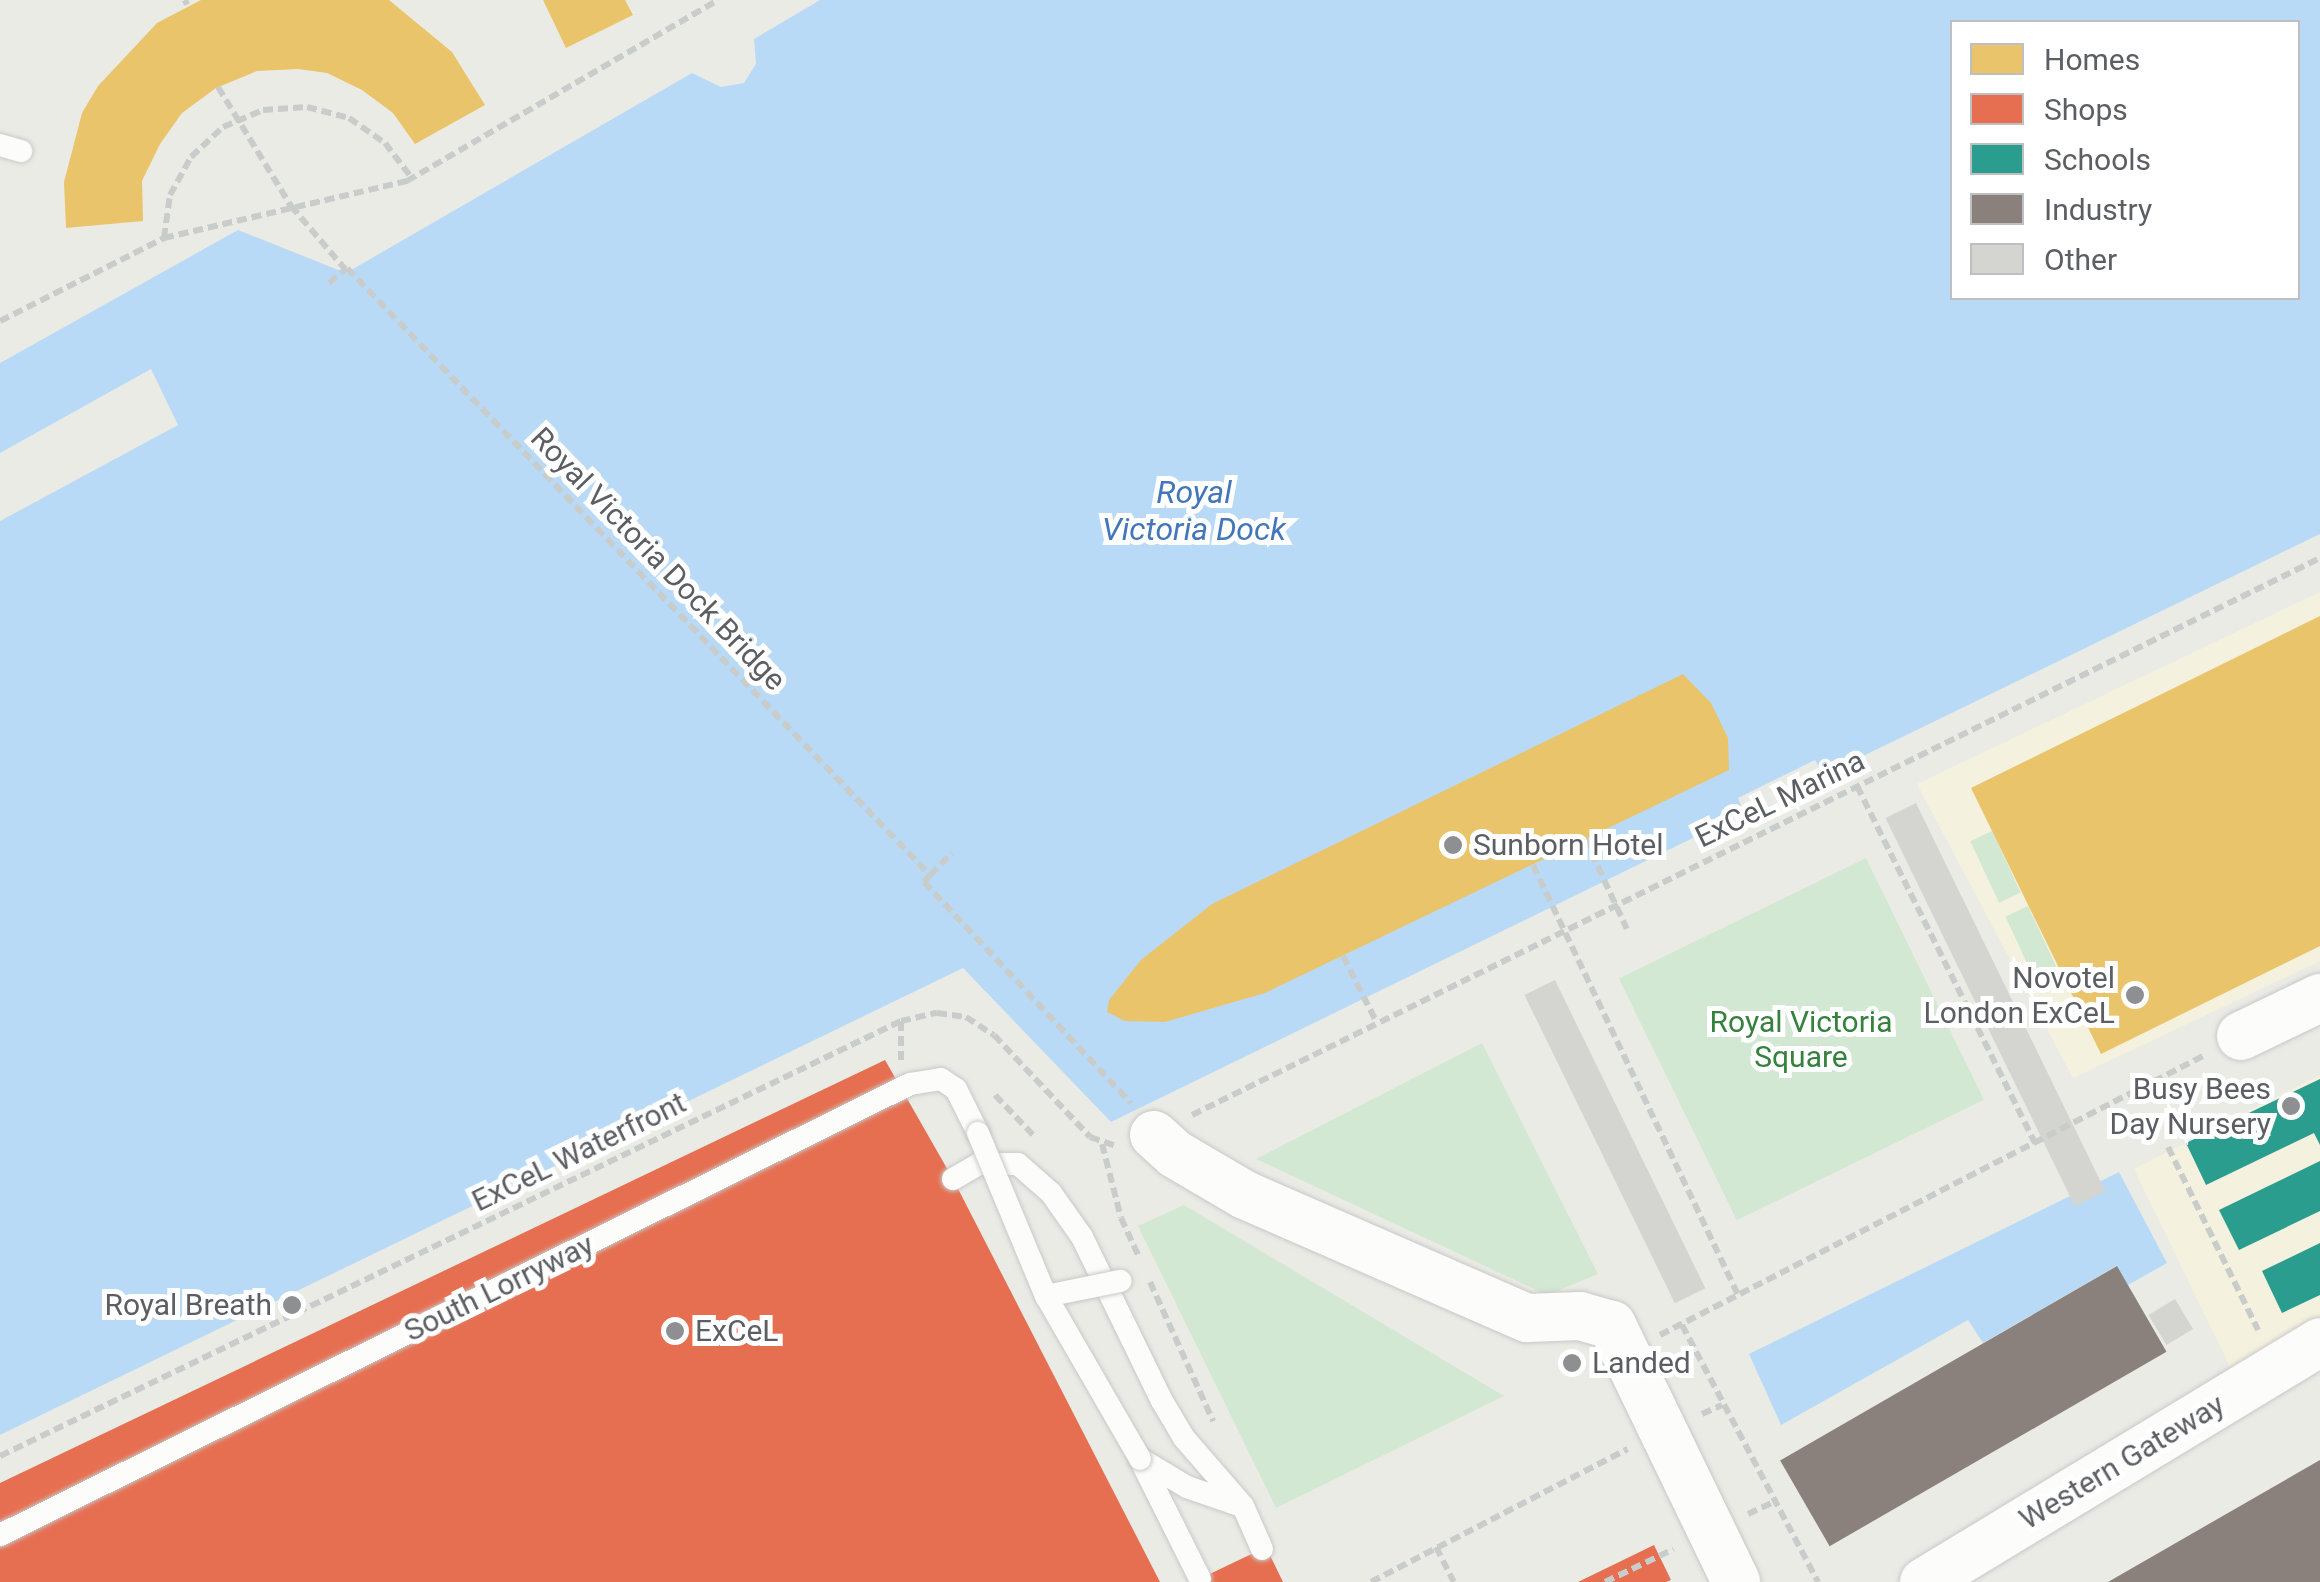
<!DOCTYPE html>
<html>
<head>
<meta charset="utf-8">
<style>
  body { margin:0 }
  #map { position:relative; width:2320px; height:1582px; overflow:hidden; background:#ebebe6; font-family:Roboto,sans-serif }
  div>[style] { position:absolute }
  .commercial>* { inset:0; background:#f5f1df }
  .green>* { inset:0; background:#d3e8d2; transform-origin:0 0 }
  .water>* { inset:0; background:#b9daf6 }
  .pier>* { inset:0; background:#ebebe6 }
  .homes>* { inset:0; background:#e9c46a }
  .shops>* { inset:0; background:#e76f51 }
  .schools>* { inset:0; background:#2a9d8f }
  .industry>* { inset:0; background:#8a817c; transform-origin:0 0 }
  .building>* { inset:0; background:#d4d4d1; transform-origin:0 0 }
  .path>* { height:6px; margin-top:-3px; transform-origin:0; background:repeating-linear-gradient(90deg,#c8ccca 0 10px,transparent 0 15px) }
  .roads { filter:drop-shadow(0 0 2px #c8c9c8) drop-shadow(0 0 2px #c8c9c8) }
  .lane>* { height:22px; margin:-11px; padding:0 11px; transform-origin:11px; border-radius:11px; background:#fcfcfb }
  .street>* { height:48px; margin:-24px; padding:0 24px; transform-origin:24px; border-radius:24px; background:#fcfcfb }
  .bridges { filter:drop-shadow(0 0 2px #c8c9c8) drop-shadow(0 0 2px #c8c9c8) }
  .lane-bridge>* { height:22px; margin:-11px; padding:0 11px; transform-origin:11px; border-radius:11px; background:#fcfcfb }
  .dots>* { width:28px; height:28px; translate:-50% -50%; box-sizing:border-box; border:5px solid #fff; border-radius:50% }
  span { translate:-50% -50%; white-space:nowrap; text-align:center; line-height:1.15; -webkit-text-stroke:10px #fff; paint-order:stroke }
  .street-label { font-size:30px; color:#5b5e63 }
  .poi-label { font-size:30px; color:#5b5e63 }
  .left { translate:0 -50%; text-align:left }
  .right { translate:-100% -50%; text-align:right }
  .park-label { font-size:30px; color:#35813d }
  .water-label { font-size:32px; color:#4377b8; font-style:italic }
  .legend { position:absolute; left:1950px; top:20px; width:350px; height:280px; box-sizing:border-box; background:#fff; border:2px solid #bdbfc1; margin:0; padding:12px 18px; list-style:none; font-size:30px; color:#5b5e63 }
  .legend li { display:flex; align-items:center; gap:20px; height:50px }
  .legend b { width:50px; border:2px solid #bdbfc1 }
</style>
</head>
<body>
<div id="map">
  <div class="commercial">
    <i style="clip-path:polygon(2320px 592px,2320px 961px,2073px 1078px,1917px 784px)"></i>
    <i style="clip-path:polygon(2320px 1075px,2320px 1330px,2236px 1379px,2134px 1169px)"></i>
  </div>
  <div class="green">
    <i style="left:1992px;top:831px;width:68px;height:24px;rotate:65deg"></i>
    <i style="left:1866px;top:858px;width:269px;height:275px;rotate:64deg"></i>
    <i style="left:2028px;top:906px;width:68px;height:25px;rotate:65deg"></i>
    <i style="clip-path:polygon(1482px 1043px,1598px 1274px,1547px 1295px,1256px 1159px)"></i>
    <i style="clip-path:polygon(1184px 1205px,1504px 1396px,1276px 1508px,1138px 1226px)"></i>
  </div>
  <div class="water">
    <i style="clip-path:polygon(evenodd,820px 0,2320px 0,2320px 534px,1824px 775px,1815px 760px,1738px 798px,1744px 813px,1111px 1122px,963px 968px,0 1435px,0 363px,238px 230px,346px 273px,692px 73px,721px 87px,744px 83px,756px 64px,754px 39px,820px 0,1952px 22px,2298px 22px,2298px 298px,1952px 298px,1952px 22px)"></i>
    <i style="clip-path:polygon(2119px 1172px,2167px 1263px,2128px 1285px,2116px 1266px,1983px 1343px,1968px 1320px,1781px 1425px,1749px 1354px)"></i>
  </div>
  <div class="pier">
    <i style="clip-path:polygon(151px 369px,178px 425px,0 521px,0 453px)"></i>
  </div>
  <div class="homes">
    <i style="clip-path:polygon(201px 0,389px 0,452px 52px,485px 105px,415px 144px,393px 113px,362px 90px,327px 73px,298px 69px,257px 71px,216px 88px,182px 113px,160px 144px,142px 181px,143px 221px,66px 228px,64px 182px,82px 113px,98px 86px,157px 23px)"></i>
    <i style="clip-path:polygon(543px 0,625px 0,633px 15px,566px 48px)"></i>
    <i style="clip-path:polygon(2320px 616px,2320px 946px,2101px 1054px,1971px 788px)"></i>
    <i style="clip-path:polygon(1683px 674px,1711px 703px,1728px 738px,1729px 770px,1265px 993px,1165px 1022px,1125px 1021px,1107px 1012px,1109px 1000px,1141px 960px,1212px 904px)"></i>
  </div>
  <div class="shops">
    <i style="clip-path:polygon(885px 1060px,953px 1179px,1160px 1582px,0 1582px,0 1483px)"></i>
    <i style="clip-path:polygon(1654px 1545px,1671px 1580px,1666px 1582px,1578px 1582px)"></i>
    <i style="clip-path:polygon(1266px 1547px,1283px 1582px,1193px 1582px,1262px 1549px)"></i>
  </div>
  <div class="schools">
    <i style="clip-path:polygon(2320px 1079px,2320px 1145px,2314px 1133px,2206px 1185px,2186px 1143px)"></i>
    <i style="clip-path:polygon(2320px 1161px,2320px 1211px,2239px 1250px,2219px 1210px)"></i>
    <i style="clip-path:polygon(2320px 1243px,2320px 1295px,2282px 1313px,2262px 1271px)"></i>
  </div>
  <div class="industry">
    <i style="left:2117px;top:1266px;width:99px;height:389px;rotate:60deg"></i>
    <i style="clip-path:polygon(2320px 1460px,2320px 1582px,2108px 1582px)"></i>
  </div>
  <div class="building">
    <i style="left:1916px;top:803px;width:432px;height:34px;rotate:64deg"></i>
    <i style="left:1555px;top:980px;width:343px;height:34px;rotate:64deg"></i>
    <i style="left:2175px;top:1299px;width:35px;height:31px;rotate:59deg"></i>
  </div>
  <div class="path">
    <i style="left:185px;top:0;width:5px;rotate:68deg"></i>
    <i style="left:218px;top:87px;width:140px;rotate:58.5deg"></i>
    <i style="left:291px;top:206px;width:83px;rotate:49.4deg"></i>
    <i style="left:164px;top:238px;width:43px;rotate:-82.1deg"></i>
    <i style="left:170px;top:195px;width:43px;rotate:-61.1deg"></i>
    <i style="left:191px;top:157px;width:44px;rotate:-43.2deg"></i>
    <i style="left:223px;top:127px;width:43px;rotate:-23deg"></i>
    <i style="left:263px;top:110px;width:44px;rotate:-3.9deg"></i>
    <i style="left:307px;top:107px;width:43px;rotate:14.7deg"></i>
    <i style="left:349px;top:118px;width:44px;rotate:34.8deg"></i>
    <i style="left:385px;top:143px;width:43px;rotate:52.6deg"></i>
    <i style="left:329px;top:283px;width:23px;rotate:-40deg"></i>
    <i style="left:347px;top:268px;width:842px;rotate:46.16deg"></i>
    <i style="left:930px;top:875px;width:31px;rotate:-45deg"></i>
    <i style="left:0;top:321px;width:184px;rotate:-26.8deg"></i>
    <i style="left:164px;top:238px;width:250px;rotate:-13.2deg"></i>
    <i style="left:407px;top:181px;width:360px;rotate:-30.2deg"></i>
    <i style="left:1857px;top:786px;width:399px;rotate:63.5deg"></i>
    <i style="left:1585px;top:839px;width:99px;rotate:65deg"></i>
    <i style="left:1533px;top:865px;width:478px;rotate:64.5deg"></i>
    <i style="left:930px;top:875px;width:9px;rotate:131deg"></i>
    <i style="left:924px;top:882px;width:303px;rotate:46.9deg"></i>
    <i style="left:1343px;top:956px;width:73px;rotate:63.1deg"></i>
    <i style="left:901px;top:1021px;width:39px;rotate:90deg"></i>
    <i style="left:995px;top:1095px;width:57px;rotate:46.4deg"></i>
    <i style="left:1192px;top:1115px;width:1258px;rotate:-26.28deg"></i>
    <i style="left:1102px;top:1144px;width:76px;rotate:75.6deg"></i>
    <i style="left:1121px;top:1218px;width:43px;rotate:65.2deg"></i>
    <i style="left:2168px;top:1147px;width:204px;rotate:63.8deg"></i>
    <i style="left:1150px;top:1282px;width:153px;rotate:65.6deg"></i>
    <i style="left:1682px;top:1325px;width:291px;rotate:62.1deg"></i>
    <i style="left:1660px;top:1335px;width:613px;rotate:-27.19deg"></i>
    <i style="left:1702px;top:1414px;width:22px;rotate:-24deg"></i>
    <i style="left:0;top:1456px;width:1001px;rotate:-25.77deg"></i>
    <i style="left:901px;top:1021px;width:37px;rotate:-13deg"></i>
    <i style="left:937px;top:1013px;width:29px;rotate:8deg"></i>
    <i style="left:966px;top:1017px;width:33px;rotate:33deg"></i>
    <i style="left:994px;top:1035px;width:140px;rotate:46.7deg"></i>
    <i style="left:1090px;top:1137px;width:28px;rotate:19deg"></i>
    <i style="left:1748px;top:1514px;width:29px;rotate:-25deg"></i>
    <i style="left:1436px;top:1547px;width:39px;rotate:63deg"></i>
    <i style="left:1371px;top:1582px;width:289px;rotate:-27.4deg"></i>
    <i style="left:1605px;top:1582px;width:76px;rotate:-25.6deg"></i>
  </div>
  <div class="roads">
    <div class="lane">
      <i style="left:0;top:145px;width:22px;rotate:16deg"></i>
      <i style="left:953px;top:1179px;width:30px;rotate:-30deg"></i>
      <i style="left:979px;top:1164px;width:39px"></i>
      <i style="left:1018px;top:1164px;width:44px;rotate:41.3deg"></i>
      <i style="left:1051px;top:1193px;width:54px;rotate:54.8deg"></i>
      <i style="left:1082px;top:1237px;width:182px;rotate:64deg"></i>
      <i style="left:1162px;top:1401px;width:43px;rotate:59.3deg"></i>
      <i style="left:1184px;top:1438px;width:90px;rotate:49.1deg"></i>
      <i style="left:1243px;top:1506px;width:47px;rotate:66.2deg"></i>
      <i style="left:1140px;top:1459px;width:134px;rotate:63.4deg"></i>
      <i style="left:1142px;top:1460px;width:52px;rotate:31deg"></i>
      <i style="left:1187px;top:1487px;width:55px;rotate:19.1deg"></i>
      <i style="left:0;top:1535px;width:1016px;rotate:-26.36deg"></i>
      <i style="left:910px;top:1084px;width:31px;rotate:-9deg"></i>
      <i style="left:941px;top:1079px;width:18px;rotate:34deg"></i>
      <i style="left:956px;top:1089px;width:49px;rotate:63.4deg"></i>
    </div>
    <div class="street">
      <i style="left:2241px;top:1036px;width:88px;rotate:-25.7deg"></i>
      <i style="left:1154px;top:1135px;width:28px;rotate:42deg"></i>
      <i style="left:1175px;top:1154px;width:81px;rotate:30.4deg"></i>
      <i style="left:1245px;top:1195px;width:308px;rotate:23.6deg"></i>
      <i style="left:1527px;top:1318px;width:53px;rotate:-2.2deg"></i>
      <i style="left:1580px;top:1316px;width:33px;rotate:16deg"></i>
      <i style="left:1612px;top:1325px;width:285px;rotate:64.2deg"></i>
      <i style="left:1924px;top:1582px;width:463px;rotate:-31.2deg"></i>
    </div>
  </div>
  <div class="bridges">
    <div class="lane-bridge">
      <i style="left:978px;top:1133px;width:177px;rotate:67.4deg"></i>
      <i style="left:1046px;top:1296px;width:188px;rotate:60deg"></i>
      <i style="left:1046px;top:1296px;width:76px;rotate:-11.5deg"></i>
    </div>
  </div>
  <div class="dots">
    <i style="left:1453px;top:845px;background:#8d8f91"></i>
    <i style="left:2135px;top:995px;background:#8d8f91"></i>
    <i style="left:2291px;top:1106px;background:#8d8f91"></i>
    <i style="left:292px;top:1305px;background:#8d8f91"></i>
    <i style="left:675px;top:1331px;background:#8d8f91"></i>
    <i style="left:1572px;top:1363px;background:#8d8f91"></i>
  </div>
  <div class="street-label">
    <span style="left:658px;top:559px;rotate:46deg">Royal Victoria Dock Bridge</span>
    <span style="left:1780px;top:799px;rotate:-26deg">ExCeL Marina</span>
    <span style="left:579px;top:1152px;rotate:-26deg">ExCeL Waterfront</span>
    <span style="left:499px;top:1288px;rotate:-26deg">South Lorryway</span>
    <span style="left:2122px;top:1462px;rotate:-31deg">Western Gateway</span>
  </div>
  <div class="poi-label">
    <span class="left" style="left:1473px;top:845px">Sunborn Hotel</span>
    <span class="right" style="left:2115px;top:995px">Novotel<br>London ExCeL</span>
    <span class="right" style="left:2271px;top:1106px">Busy Bees<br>Day Nursery</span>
    <span class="right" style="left:272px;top:1305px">Royal Breath</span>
    <span class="left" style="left:695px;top:1331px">ExCeL</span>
    <span class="left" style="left:1592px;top:1363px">Landed</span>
  </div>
  <div class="park-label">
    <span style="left:1801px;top:1039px">Royal Victoria<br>Square</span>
  </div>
  <div class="water-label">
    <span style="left:1194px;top:511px">Royal<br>Victoria Dock</span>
  </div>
  <ul class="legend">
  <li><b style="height:28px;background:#e9c46a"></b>Homes</li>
  <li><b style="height:28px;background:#e76f51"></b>Shops</li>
  <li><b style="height:28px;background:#2a9d8f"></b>Schools</li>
  <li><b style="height:28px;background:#8a817c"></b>Industry</li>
  <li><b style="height:28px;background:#d4d4d1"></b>Other</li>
  </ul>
</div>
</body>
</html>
